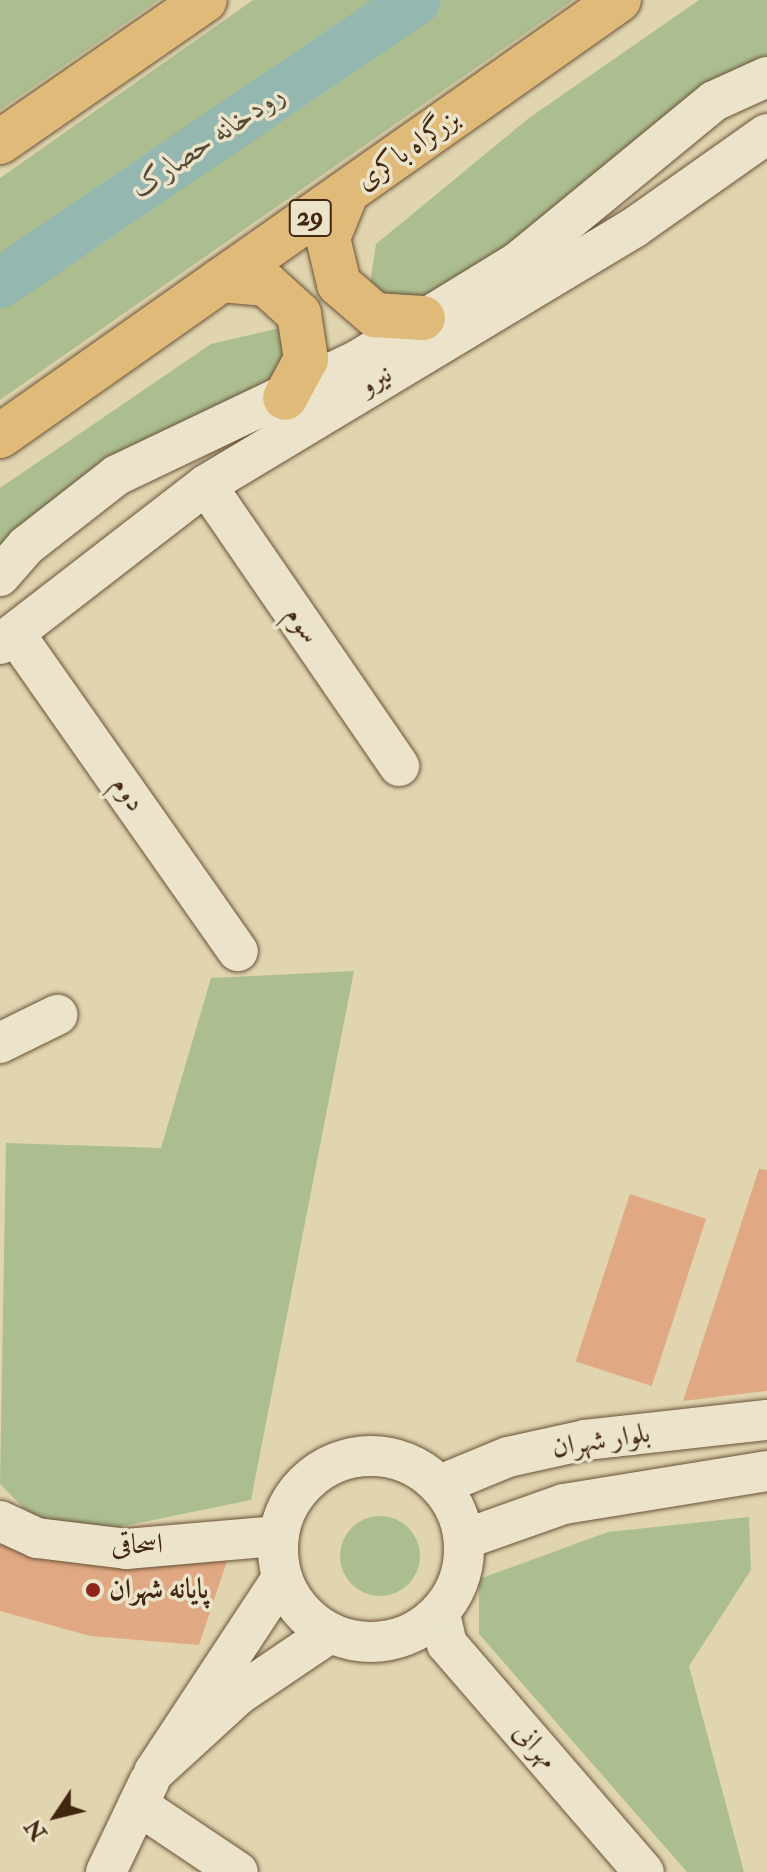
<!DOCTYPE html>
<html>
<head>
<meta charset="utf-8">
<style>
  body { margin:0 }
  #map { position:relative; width:767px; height:1872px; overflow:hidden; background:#e0d5af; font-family:"IM FELL Double Pica",Amiri,serif }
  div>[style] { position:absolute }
  .green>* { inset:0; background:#acbe90 }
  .round { border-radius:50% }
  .river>* { height:50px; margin:-25px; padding:0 25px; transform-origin:25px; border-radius:25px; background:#94b8b0 }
  .building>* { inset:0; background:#e1a983; transform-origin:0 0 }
  .roads { filter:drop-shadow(0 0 2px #6a5238) drop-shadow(0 0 2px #6a5238) }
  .minor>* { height:40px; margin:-20px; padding:0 20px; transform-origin:20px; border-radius:20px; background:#ebe4cb }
  .minor>.ring { margin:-20px; padding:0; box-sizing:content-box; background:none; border:40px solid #ebe4cb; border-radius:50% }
  .highway>* { height:44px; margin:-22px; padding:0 22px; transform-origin:22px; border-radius:22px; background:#e0ba78 }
  .dots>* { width:22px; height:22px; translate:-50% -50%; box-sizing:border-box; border:4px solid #ebe4cb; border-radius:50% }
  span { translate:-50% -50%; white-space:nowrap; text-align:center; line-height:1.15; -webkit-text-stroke:7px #ebe4cb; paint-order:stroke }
  .shield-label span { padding:2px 6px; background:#ebe4cb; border:2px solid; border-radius:6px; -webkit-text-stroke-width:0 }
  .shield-label { font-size:26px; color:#432610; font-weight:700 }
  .street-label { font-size:28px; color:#432610 }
  .poi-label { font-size:28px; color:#432610; font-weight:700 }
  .left { translate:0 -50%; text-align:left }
  .water-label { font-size:30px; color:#574a38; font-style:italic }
  .north { position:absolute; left:16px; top:1776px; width:80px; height:80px; -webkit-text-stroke:6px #ebe4cb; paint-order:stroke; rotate:235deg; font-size:22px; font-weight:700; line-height:32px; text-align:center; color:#432610 }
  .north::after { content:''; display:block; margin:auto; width:28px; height:36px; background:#432610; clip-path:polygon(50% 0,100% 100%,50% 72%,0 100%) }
</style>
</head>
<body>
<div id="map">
  <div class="green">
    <i style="clip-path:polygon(0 0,159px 0,0 110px)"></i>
    <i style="clip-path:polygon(253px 0,573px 0,0 400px,0 178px)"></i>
    <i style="clip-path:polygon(699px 0,767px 0,767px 69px,519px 245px,407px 305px,369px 290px,376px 244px,529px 118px)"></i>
    <i style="clip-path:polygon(284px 327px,289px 354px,274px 386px,0 550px,0 488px,211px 344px)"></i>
    <i style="clip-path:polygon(354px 971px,251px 1500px,55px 1540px,0 1484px,6px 1143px,161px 1148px,211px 978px)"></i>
    <i class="round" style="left:340px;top:1516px;width:80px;height:80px"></i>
    <i style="clip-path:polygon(749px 1517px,751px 1570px,689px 1666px,744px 1872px,687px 1872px,479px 1634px,479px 1579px,608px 1532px)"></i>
  </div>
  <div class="river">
    <i style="left:0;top:283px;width:503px;rotate:-34.23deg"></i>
  </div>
  <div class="building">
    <i style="clip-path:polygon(759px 1169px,767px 1170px,767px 1391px,683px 1401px)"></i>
    <i style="left:630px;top:1194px;width:80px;height:176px;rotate:18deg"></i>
    <i style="clip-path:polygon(8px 1539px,229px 1555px,199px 1645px,90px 1636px,0 1611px,0 1545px)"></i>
  </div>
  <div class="roads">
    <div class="minor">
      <i style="left:206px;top:485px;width:341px;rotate:55.5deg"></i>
      <i style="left:0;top:576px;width:40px;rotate:-49deg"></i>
      <i style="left:26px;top:546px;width:115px;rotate:-38deg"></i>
      <i style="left:117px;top:475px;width:267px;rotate:-25.5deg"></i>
      <i style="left:358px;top:360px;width:188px;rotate:-31.5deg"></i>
      <i style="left:518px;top:262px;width:254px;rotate:-39.4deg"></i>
      <i style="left:714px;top:101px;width:58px;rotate:-24.4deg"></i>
      <i style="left:17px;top:637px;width:384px;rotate:54.9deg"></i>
      <i style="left:0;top:644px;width:260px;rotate:-37.7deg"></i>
      <i style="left:206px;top:485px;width:501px;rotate:-31.02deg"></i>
      <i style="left:635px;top:227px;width:161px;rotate:-35.2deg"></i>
      <i style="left:0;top:1043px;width:64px;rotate:-26.2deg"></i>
      <i class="ring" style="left:278px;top:1456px;width:146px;height:146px"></i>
      <i style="left:440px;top:1485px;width:74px;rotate:-22.4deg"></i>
      <i style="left:508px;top:1457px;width:79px;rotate:-12.4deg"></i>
      <i style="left:585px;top:1440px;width:183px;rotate:-6.3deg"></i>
      <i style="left:0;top:1521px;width:41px;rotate:24.7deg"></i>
      <i style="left:37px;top:1538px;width:90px;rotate:7deg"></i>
      <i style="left:126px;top:1549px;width:153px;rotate:-4.9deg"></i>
      <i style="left:465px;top:1539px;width:105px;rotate:-19.5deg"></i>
      <i style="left:564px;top:1504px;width:206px;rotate:-9.2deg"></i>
      <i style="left:282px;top:1578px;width:232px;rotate:123.4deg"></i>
      <i style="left:154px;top:1772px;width:114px;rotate:-42.5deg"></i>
      <i style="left:238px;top:1695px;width:111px;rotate:-34deg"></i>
      <i style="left:440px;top:1614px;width:31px;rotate:77deg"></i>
      <i style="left:447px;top:1644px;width:301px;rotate:49.2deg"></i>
      <i style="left:138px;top:1805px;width:120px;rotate:33.8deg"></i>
      <i style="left:106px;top:1872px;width:100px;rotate:-64.5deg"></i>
    </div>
    <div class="highway">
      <i style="left:0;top:142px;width:249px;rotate:-34.7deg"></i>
      <i style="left:346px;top:194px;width:48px;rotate:112.2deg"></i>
      <i style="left:328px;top:238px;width:47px;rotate:76.6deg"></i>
      <i style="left:339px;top:284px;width:48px;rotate:40.7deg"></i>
      <i style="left:375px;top:315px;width:48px;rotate:3.6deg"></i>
      <i style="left:221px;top:280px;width:45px;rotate:5.1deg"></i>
      <i style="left:266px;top:284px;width:45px;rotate:42.3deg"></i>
      <i style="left:299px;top:314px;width:46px;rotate:81.2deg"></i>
      <i style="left:306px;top:359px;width:44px;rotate:118.3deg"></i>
      <i style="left:0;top:436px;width:757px;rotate:-35.16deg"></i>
    </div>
  </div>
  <div class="dots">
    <i style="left:93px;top:1590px;background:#8f2418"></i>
  </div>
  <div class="shield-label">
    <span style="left:310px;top:218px">29</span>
  </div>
  <div class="street-label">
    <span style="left:408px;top:150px;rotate:-35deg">بزرگراه باکری</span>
    <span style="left:376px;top:380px;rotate:-31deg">نیرو</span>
    <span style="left:302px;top:625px;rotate:55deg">سوم</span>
    <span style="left:128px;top:794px;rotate:55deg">دوم</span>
    <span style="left:601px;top:1441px;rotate:-9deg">بلوار شهران</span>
    <span style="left:137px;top:1545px;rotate:-1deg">اسحاقی</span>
    <span style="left:535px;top:1746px;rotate:49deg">مهرانی</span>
  </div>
  <div class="poi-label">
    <span class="left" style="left:109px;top:1590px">پایانه شهران</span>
  </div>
  <div class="water-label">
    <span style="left:208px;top:141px;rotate:-34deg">رودخانه حصارک</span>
  </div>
  <div class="north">N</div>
</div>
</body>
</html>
